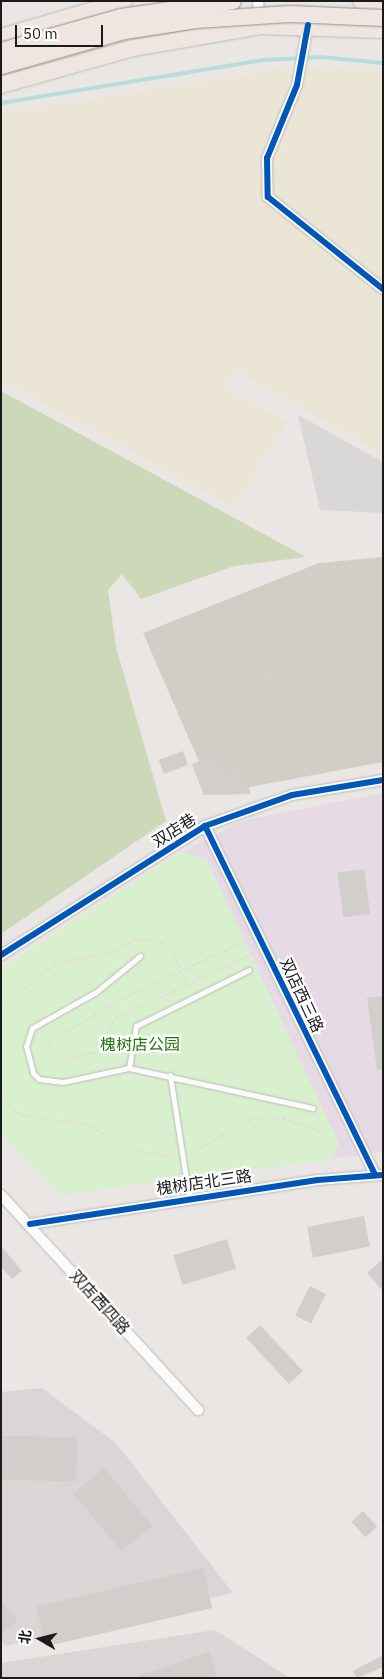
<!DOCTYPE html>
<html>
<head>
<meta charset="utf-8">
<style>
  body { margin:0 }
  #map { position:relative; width:384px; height:1679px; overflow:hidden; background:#eae6e3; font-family:"IBM Plex Sans","Noto Sans SC",sans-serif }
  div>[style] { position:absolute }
  .residential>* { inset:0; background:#d9d6d5 }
  .industrial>* { inset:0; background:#e6dbe5 }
  .construction>* { inset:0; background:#d3cec5 }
  .farmland>* { inset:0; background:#ebe5d5 }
  .forest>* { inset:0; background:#cdd8b8 }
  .park>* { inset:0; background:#d8f0cd }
  .parking>* { inset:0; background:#dad8d7 }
  .stream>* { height:4px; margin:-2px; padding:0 2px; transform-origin:2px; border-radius:2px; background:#b6deda }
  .building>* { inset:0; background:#d2cecc; transform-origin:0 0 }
  .path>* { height:2px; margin-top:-1px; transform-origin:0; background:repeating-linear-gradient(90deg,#ead7da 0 2.5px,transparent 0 5px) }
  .roads { filter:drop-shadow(0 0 1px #bdbbba) drop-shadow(0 0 1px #bdbbba) }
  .lane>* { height:5px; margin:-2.5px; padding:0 2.5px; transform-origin:2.5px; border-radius:2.5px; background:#fcfbfb }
  .street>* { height:10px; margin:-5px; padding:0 5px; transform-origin:5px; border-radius:5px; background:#fcfbfb }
  .primary>* { height:16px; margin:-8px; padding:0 8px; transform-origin:8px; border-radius:8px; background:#efe6e2 }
  .bridges { filter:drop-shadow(0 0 1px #9f8c80) drop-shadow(0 0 1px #9f8c80) }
  .primary-bridge>* { height:16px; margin:-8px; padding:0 8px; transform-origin:8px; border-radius:8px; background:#efe6e2 }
  .cycleway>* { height:6px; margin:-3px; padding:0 3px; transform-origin:3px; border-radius:3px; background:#0057b8 }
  span { translate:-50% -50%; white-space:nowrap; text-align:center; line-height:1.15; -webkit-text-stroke:4.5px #fff; paint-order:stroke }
  .street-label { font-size:16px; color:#1b1b1b }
  .park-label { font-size:16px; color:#23760b }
  .frame { position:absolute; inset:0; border:2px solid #1b1b1b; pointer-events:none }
  .north { position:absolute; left:15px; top:1614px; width:50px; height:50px; -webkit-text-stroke:4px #fff; paint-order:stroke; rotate:278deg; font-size:14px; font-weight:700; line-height:20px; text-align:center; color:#1b1b1b }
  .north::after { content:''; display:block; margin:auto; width:18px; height:22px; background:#1b1b1b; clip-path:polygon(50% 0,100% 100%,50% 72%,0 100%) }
  .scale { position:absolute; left:15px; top:25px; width:88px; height:22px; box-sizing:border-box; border:2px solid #1b1b1b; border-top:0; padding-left:6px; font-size:15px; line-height:18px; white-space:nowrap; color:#1b1b1b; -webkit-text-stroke:4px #fff; paint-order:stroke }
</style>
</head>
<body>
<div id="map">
  <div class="residential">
    <i style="clip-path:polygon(42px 1388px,116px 1443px,233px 1593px,6px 1646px,1px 1641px,1px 1392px)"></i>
    <i style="clip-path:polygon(215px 1630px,290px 1678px,1px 1678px,1px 1663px)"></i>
  </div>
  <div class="industrial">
    <i style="clip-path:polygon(383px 793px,383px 1152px,59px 1195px,1px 1133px,1px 968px,182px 852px,241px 821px)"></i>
  </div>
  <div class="construction">
    <i style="clip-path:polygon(383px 557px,383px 762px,213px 794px,143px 633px,319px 563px)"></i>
  </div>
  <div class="farmland">
    <i style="clip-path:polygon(299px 66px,383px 70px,383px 454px,238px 372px,224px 388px,288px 422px,233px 507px,1px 380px,1px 113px)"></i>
  </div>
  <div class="forest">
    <i style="clip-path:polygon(1px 391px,306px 557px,234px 566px,141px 599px,122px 574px,108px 590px,116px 647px,166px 821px,1px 934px)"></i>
  </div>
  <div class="park">
    <i style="clip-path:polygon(182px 852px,207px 860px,339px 1144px,331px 1160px,59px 1195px,1px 1133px,1px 968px)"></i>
  </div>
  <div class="parking">
    <i style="clip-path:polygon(298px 415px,383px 462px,383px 513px,320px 510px)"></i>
  </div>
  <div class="stream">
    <i style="left:1px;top:103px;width:267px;rotate:-9.3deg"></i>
    <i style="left:265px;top:60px;width:56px;rotate:-3.1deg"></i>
    <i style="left:321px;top:57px;width:62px;rotate:5.5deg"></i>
  </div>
  <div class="building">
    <i style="left:269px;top:665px;width:11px;height:13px;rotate:22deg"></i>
    <i style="left:183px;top:751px;width:15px;height:26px;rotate:70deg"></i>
    <i style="clip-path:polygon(213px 756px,220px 774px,240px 766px,251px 794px,204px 795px,192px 764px)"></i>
    <i style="left:364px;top:869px;width:45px;height:27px;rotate:82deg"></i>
    <i style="clip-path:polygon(383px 996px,383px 1069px,377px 1070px,367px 998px)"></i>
    <i style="left:364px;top:1216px;width:31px;height:58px;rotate:79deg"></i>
    <i style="left:227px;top:1239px;width:31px;height:56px;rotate:73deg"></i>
    <i style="clip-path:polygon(1px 1246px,22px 1271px,12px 1279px,1px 1267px)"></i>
    <i style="clip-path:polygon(383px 1259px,383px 1291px,367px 1273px)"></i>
    <i style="left:310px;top:1286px;width:18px;height:33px;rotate:27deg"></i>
    <i style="left:260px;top:1325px;width:63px;height:19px;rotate:47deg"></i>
    <i style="left:1px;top:1436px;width:76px;height:44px;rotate:1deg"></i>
    <i style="left:104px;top:1468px;width:75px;height:40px;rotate:50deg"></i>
    <i style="left:363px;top:1511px;width:21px;height:16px;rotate:47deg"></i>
    <i style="left:203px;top:1568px;width:41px;height:171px;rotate:77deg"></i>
    <i style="clip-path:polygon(1px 1601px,18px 1620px,1px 1634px)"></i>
    <i style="clip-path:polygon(209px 1652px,217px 1678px,139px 1678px,138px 1676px)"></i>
    <i style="clip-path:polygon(383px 1655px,383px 1667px,357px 1678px,353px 1671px)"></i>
  </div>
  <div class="path">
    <i style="left:249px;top:939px;width:140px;rotate:154.7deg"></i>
    <i style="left:122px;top:999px;width:83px;rotate:149.7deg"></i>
    <i style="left:50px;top:1041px;width:14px;rotate:90deg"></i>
    <i style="left:50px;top:1055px;width:11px;rotate:34deg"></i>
    <i style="left:59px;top:1061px;width:42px;rotate:-13.7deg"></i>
    <i style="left:100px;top:1051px;width:35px;rotate:-65deg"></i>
    <i style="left:115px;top:1019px;width:154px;rotate:-25.4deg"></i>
    <i style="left:1px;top:1007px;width:68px;rotate:-38.4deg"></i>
    <i style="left:54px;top:965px;width:58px;rotate:-12.8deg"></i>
    <i style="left:111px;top:952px;width:27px;rotate:-28deg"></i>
    <i style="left:135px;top:939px;width:28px;rotate:8deg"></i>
    <i style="left:163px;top:943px;width:13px;rotate:42deg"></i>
    <i style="left:173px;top:952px;width:36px;rotate:67deg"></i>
    <i style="left:1px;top:1099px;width:26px;rotate:39deg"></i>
    <i style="left:21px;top:1115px;width:68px;rotate:8.5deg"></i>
    <i style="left:88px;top:1125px;width:45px;rotate:30.5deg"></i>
    <i style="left:127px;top:1148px;width:49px;rotate:11.8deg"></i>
    <i style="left:191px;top:1153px;width:70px;rotate:-29.1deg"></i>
    <i style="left:252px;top:1119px;width:32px"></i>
    <i style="left:284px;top:1119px;width:43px;rotate:18.9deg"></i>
  </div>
  <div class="roads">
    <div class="lane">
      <i style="left:140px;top:956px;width:57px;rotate:140.7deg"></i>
      <i style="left:96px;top:992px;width:73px;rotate:150.6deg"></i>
      <i style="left:32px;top:1028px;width:19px;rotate:108deg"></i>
      <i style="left:26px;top:1046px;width:28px;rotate:75deg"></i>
      <i style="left:33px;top:1073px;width:8px;rotate:45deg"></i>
      <i style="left:39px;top:1079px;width:24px;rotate:7deg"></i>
      <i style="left:63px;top:1082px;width:67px;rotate:-12deg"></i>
      <i style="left:129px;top:1068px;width:188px;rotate:12.3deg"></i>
      <i style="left:129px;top:1068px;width:43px;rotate:-80.5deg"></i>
      <i style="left:136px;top:1026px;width:126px;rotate:-26.4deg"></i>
      <i style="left:170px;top:1075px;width:124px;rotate:81.2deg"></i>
    </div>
    <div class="street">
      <i style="left:258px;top:1px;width:19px;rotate:84deg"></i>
      <i style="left:308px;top:25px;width:61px;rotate:100.4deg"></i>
      <i style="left:297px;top:85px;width:79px;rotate:112.3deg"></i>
      <i style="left:267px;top:158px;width:39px;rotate:89deg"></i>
      <i style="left:268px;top:197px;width:147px;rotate:38.7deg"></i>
      <i style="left:205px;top:826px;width:388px;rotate:64deg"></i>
      <i style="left:1px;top:955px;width:241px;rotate:-32.3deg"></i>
      <i style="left:205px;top:826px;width:92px;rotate:-19.6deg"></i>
      <i style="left:292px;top:795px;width:92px;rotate:-9.4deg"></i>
      <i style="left:1px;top:1195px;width:292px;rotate:47.5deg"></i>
      <i style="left:30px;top:1224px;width:291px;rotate:-8.7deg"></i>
      <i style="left:318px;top:1180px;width:65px;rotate:-4.4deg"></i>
    </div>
    <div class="primary">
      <i style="left:361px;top:1px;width:22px;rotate:5deg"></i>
      <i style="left:1px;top:37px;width:128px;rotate:-16.3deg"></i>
      <i style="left:1px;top:85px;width:137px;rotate:-15.7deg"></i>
      <i style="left:133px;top:48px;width:129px;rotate:-9.8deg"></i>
      <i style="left:260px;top:26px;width:123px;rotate:1.9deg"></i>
    </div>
  </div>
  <div class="bridges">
    <div class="primary-bridge">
      <i style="left:1px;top:51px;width:125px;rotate:-15.8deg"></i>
      <i style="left:121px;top:17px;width:113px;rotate:-8.1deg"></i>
      <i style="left:1px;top:66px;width:129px;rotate:-15.8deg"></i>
      <i style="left:125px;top:31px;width:72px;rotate:-8.8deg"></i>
      <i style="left:196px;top:20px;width:94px;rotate:-3.7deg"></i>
      <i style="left:290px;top:14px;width:93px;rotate:2.5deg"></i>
    </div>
  </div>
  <div class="cycleway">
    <i style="left:308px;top:25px;width:61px;rotate:100.4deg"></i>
    <i style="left:297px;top:85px;width:79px;rotate:112.3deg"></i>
    <i style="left:267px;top:158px;width:39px;rotate:89deg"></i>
    <i style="left:268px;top:197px;width:147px;rotate:38.7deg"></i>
    <i style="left:205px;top:826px;width:388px;rotate:64deg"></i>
    <i style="left:1px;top:955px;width:241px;rotate:-32.3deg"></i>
    <i style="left:205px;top:826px;width:92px;rotate:-19.6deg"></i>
    <i style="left:292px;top:795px;width:92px;rotate:-9.4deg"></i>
    <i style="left:30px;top:1224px;width:291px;rotate:-8.7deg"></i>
    <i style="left:318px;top:1180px;width:65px;rotate:-4.4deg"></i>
  </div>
  <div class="street-label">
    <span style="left:174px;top:830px;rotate:-32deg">双店巷</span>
    <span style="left:302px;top:995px;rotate:65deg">双店西三路</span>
    <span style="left:204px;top:1182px;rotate:-8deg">槐树店北三路</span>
    <span style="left:100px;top:1302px;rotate:48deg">双店西四路</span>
  </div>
  <div class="park-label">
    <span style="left:140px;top:1044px">槐树店公园</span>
  </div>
  <div class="frame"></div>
  <div class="north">北</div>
  <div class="scale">50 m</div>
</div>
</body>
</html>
